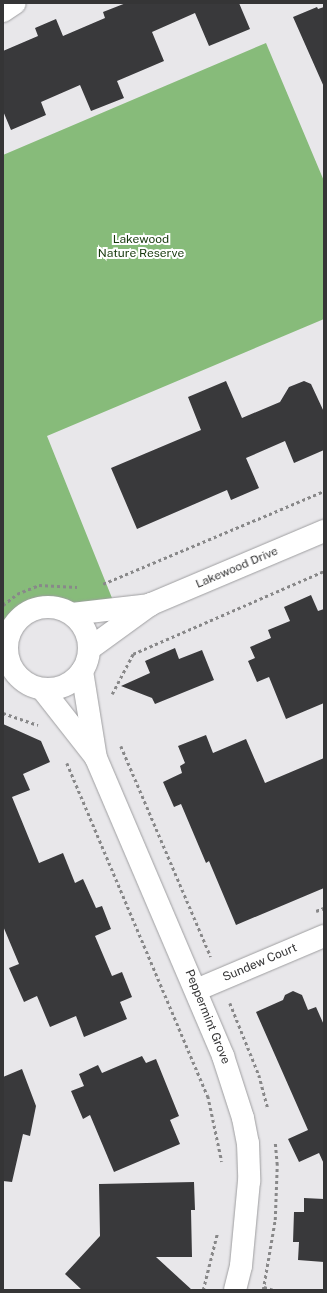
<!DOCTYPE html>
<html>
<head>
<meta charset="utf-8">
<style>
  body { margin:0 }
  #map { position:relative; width:327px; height:1293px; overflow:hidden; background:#e8e7ea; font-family:"Public Sans",sans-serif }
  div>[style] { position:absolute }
  .forest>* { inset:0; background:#87bb7a }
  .building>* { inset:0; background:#39393b }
  .path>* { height:2.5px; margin-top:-1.25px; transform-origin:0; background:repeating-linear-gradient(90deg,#888889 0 3px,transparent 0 6px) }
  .roads { filter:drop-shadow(0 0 1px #9e9ea0) drop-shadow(0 0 1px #9e9ea0) }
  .street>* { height:22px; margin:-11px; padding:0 11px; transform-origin:11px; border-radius:11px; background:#fff }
  .street>.ring { margin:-11px; padding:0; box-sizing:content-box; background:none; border:22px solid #fff; border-radius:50% }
  span { translate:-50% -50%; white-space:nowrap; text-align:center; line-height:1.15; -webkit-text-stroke:4px #fff; paint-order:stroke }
  .park-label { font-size:12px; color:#17390d }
  .street-label { font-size:12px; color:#353536 }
  .frame { position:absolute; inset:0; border:4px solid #353536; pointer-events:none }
</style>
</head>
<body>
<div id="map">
  <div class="forest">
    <i style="clip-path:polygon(266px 43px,324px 181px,324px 319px,47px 436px,116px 608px,76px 614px,46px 606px,32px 609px,20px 617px,3px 644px,3px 155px)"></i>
  </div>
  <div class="building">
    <i style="clip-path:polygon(126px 3px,239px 3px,250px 29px,209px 46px,195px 13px,152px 32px,164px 61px,117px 81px,124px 98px,91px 111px,80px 85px,41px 102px,46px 115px,11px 130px,3px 111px,3px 51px,38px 36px,35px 28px,56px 19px,63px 36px,105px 18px,103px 12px)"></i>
    <i style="clip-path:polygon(317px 7px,318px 9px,324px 7px,324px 87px,293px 17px)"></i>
    <i style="clip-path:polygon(226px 381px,242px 418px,280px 402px,289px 387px,304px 381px,311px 384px,324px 412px,324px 450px,294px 463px,285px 441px,246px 458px,259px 488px,231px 500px,227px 490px,137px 529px,111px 468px,201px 430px,188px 397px)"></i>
    <i style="clip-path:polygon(311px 595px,318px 611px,324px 609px,324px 703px,286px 719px,269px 677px,257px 682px,248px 661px,255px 658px,250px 647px,271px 638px,268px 630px,290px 621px,284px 607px)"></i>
    <i style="clip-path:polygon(175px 648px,179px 659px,202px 650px,214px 680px,155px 704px,152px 698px,121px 686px,150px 673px,145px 661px)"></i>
    <i style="clip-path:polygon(3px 724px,41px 741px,50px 762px,23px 774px,30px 790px,12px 797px,39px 863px,63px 853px,75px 883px,83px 879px,96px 908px,102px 906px,111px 929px,95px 936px,112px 976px,122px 972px,132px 997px,120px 1002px,127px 1019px,84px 1037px,76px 1016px,50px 1027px,37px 996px,24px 1002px,9px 968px,19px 964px,3px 926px)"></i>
    <i style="clip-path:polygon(206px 735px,213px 753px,246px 739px,265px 783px,324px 758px,324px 888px,236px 925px,209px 861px,206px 863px,181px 804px,174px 807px,163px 782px,182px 773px,180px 766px,185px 763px,178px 746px)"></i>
    <i style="clip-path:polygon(293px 991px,302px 995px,308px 1010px,316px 1007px,324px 1025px,324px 1164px,319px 1153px,299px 1162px,288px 1139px,308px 1130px,256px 1012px,283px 1000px,285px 995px)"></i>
    <i style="clip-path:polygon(142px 1056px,146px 1063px,156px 1059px,179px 1116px,170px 1120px,180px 1144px,114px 1172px,90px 1115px,83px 1119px,71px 1091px,84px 1086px,79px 1074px,98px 1065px,102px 1073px)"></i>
    <i style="clip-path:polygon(22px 1069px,36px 1106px,30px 1136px,23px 1134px,12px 1182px,3px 1181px,3px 1077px)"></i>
    <i style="clip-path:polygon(194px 1182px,195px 1210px,191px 1210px,192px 1257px,156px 1257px,192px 1290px,82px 1290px,65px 1274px,100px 1236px,99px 1184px)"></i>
    <i style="clip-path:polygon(304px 1198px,324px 1199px,324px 1262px,298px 1260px,299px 1242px,293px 1242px,294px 1212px,304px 1212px)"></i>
  </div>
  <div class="path">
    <i style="left:103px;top:584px;width:240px;rotate:-22.8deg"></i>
    <i style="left:3px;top:605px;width:18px;rotate:-38deg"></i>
    <i style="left:17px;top:594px;width:24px;rotate:-22deg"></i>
    <i style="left:39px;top:585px;width:38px;rotate:3deg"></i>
    <i style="left:112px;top:694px;width:45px;rotate:-62.3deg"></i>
    <i style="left:133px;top:654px;width:208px;rotate:-23.5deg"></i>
    <i style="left:3px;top:713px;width:37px;rotate:19deg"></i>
    <i style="left:121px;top:746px;width:229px;rotate:66.9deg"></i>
    <i style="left:67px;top:763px;width:362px;rotate:67.1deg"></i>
    <i style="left:208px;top:1096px;width:67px;rotate:78deg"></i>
    <i style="left:316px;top:911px;width:9px;rotate:-21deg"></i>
    <i style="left:230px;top:1003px;width:78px;rotate:68.1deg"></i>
    <i style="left:259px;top:1075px;width:35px;rotate:75deg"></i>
    <i style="left:264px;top:1287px;width:10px;rotate:17deg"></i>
    <i style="left:203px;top:1290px;width:58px;rotate:-76deg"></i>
    <i style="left:263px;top:1290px;width:71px;rotate:-80.3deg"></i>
    <i style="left:275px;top:1220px;width:55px;rotate:-87.9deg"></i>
    <i style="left:277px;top:1165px;width:22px;rotate:-95deg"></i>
  </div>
  <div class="roads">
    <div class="street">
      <i style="left:3px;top:11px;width:14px;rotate:-34deg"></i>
      <i class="ring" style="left:7px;top:607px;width:60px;height:60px"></i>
      <i style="left:72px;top:614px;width:79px;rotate:-6.6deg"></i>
      <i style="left:89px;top:649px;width:77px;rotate:-36deg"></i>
      <i style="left:151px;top:604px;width:188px;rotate:-22.9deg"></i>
      <i style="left:82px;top:671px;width:88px;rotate:80.9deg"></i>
      <i style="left:96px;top:758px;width:324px;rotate:66.9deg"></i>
      <i style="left:223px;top:1056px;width:65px;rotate:72.1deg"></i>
      <i style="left:243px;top:1118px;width:25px;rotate:79deg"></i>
      <i style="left:248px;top:1143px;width:38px;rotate:88deg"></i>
      <i style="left:249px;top:1181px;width:85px;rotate:95.4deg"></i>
      <i style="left:241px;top:1266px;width:25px;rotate:104deg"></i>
      <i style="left:43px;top:690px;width:83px;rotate:51.9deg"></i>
      <i style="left:196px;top:990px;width:139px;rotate:-22.9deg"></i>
    </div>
  </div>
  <div class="park-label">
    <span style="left:141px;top:247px">Lakewood<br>Nature Reserve</span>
  </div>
  <div class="street-label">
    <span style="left:237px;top:568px;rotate:-23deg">Lakewood Drive</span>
    <span style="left:260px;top:963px;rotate:-23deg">Sundew Court</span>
    <span style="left:207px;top:1017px;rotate:68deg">Peppermint Grove</span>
  </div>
  <div class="frame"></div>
</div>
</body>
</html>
